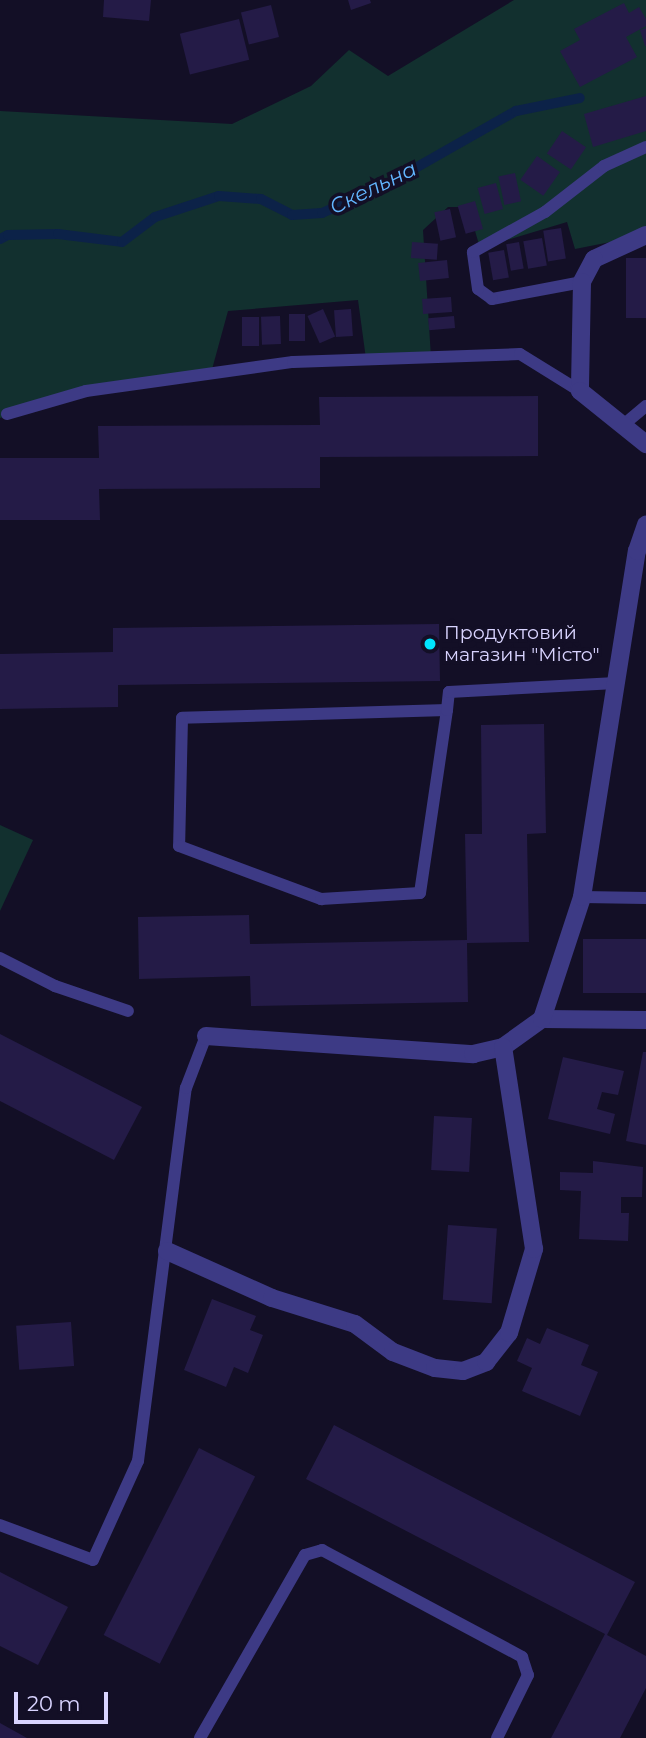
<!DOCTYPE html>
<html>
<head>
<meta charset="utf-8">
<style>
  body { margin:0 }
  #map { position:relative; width:646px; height:1738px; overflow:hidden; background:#130f26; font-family:Montserrat,sans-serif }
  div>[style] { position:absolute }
  .green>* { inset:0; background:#12302f }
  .stream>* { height:10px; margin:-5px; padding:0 5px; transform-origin:5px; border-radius:5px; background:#0c2248 }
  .building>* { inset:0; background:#241b47; transform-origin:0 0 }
  .service>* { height:12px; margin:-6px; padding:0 6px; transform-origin:6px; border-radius:6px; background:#3d3a85 }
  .minor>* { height:18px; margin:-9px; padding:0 9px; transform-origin:9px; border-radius:9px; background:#3d3a85 }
  .dots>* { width:19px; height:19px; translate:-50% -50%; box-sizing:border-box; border:4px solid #130f26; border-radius:50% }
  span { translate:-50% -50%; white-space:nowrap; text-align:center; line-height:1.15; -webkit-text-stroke:7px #130f26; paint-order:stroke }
  .poi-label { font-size:19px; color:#d9d4ff }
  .left { translate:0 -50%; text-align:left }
  .water-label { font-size:21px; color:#62b6ff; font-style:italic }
  .scale { position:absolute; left:14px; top:1692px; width:94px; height:32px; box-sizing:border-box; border:4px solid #d9d4ff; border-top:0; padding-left:9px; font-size:21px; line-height:24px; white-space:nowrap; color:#d9d4ff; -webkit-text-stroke:5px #130f26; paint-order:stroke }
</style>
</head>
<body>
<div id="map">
  <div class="green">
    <i style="clip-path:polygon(514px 0,646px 0,646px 235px,575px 249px,567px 222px,480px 248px,468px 207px,448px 207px,423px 230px,431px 357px,366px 359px,358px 300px,228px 311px,211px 373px,149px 381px,0 418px,0 111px,232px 124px,311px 86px,349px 50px,388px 76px)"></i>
    <i style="clip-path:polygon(0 825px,33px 840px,0 911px)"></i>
  </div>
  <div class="stream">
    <i style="left:0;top:239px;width:9px;rotate:-27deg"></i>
    <i style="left:8px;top:235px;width:50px;rotate:-1.1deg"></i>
    <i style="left:58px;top:234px;width:64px;rotate:7.1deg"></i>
    <i style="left:122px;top:242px;width:41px;rotate:-37.1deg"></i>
    <i style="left:155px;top:217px;width:67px;rotate:-18.2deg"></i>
    <i style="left:219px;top:196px;width:42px;rotate:4.1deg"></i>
    <i style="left:261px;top:199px;width:35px;rotate:27deg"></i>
    <i style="left:292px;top:215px;width:30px;rotate:-4deg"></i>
    <i style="left:322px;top:213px;width:73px;rotate:-24.1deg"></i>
    <i style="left:389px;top:183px;width:146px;rotate:-29.6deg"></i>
    <i style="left:516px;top:111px;width:65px;rotate:-11.5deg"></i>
  </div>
  <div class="building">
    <i style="clip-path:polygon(104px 0,151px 0,149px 21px,103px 17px)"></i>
    <i style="clip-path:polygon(348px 0,370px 0,371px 3px,351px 10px)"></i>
    <i style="clip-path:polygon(624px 3px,629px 13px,639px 7px,646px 19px,646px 26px,626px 37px,637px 57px,580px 87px,560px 51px,580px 40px,574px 29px)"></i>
    <i style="left:271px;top:5px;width:33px;height:31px;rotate:76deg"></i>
    <i style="left:239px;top:19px;width:42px;height:61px;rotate:76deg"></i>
    <i style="clip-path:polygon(646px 28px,646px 46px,645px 46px,640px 30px)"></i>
    <i style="clip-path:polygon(646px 96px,646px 131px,593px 147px,584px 114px)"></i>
    <i style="left:562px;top:131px;width:29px;height:27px;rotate:34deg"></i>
    <i style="left:537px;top:156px;width:28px;height:29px;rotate:35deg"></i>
    <i style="left:515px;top:173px;width:29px;height:17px;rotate:78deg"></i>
    <i style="left:496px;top:183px;width:27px;height:19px;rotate:75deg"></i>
    <i style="left:475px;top:201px;width:29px;height:18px;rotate:74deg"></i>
    <i style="left:450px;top:209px;width:29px;height:16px;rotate:78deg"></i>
    <i style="left:561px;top:228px;width:31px;height:18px;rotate:81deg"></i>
    <i style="left:542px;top:238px;width:28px;height:19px;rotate:80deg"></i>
    <i style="left:412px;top:242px;width:26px;height:16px;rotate:4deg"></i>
    <i style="left:519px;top:242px;width:27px;height:13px;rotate:80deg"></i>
    <i style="left:504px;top:250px;width:28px;height:16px;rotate:80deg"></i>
    <i style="left:626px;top:258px;width:20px;height:60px"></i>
    <i style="left:447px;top:260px;width:18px;height:29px;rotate:84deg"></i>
    <i style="left:451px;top:297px;width:15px;height:29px;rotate:86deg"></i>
    <i style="left:323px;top:309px;width:30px;height:17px;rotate:66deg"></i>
    <i style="left:351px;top:309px;width:27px;height:17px;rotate:86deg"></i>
    <i style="left:289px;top:314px;width:16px;height:27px"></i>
    <i style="left:280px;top:316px;width:28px;height:19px;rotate:88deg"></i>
    <i style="left:454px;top:316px;width:12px;height:26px;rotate:85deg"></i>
    <i style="left:242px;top:317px;width:17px;height:29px"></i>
    <i style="clip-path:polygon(538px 396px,538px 456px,320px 457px,320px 488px,99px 489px,100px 520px,0 520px,0 458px,99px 458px,98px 426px,320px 425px,319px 397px)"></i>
    <i style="clip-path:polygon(439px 624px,440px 681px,118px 685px,118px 707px,0 709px,0 654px,113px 652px,113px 628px)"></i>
    <i style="clip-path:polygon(544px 724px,546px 833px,527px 834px,529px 942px,467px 943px,468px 1002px,251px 1006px,250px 976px,139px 979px,138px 917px,249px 915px,250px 944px,467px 940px,465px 834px,482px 834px,481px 725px)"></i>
    <i style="left:646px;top:939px;width:54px;height:63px;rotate:90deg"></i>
    <i style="clip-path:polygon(0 1034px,142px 1107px,114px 1160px,0 1101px)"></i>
    <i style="clip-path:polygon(643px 1052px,646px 1052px,646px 1145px,626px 1141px)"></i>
    <i style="clip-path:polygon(563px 1057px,624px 1071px,618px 1095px,602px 1092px,597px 1109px,615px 1114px,610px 1134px,548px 1119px)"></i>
    <i style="left:434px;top:1116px;width:38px;height:54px;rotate:3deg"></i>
    <i style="clip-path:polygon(593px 1161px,643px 1167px,642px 1197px,621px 1197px,621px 1213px,629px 1213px,628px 1241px,579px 1239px,581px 1191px,560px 1190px,560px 1172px,593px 1173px)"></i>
    <i style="left:448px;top:1225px;width:49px;height:75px;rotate:4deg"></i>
    <i style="clip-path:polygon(212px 1299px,256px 1316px,250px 1330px,263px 1335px,248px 1373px,234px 1367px,226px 1387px,184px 1370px)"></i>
    <i style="left:71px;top:1322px;width:44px;height:55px;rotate:86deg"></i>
    <i style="clip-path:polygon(547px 1328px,589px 1345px,581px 1365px,598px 1372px,580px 1416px,522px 1391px,532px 1368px,517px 1361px,527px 1338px,540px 1344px)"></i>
    <i style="clip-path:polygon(334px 1425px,635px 1582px,607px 1635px,646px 1656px,646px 1688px,620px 1738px,551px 1738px,605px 1634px,306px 1479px)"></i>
    <i style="left:199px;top:1448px;width:63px;height:210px;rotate:27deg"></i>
    <i style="clip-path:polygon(0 1572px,68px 1607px,38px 1665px,0 1646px)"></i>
    <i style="clip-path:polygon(0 1723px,27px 1738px,0 1738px)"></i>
  </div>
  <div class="service">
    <i style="left:582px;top:282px;width:92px;rotate:169.3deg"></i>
    <i style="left:492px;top:299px;width:17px;rotate:-144deg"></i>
    <i style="left:478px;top:289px;width:37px;rotate:-98deg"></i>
    <i style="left:473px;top:252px;width:82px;rotate:-29.1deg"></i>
    <i style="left:545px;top:212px;width:75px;rotate:-37.9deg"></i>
    <i style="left:604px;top:166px;width:46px;rotate:-24.3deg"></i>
    <i style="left:7px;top:414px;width:82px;rotate:-16.2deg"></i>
    <i style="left:86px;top:391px;width:209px;rotate:-8deg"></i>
    <i style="left:293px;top:362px;width:227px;rotate:-2deg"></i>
    <i style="left:520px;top:354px;width:70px;rotate:31.7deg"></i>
    <i style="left:622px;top:426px;width:31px;rotate:-40deg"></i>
    <i style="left:447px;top:710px;width:265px;rotate:178.3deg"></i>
    <i style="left:182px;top:718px;width:128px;rotate:91.3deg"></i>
    <i style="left:179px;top:846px;width:152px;rotate:20.5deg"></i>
    <i style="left:321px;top:899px;width:99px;rotate:-3.5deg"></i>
    <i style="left:420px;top:893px;width:185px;rotate:-81.6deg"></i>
    <i style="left:447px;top:710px;width:18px;rotate:-84deg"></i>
    <i style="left:449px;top:692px;width:167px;rotate:-3.1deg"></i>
    <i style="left:582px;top:897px;width:64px;rotate:0.9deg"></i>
    <i style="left:0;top:958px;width:62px;rotate:27deg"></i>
    <i style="left:55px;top:986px;width:77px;rotate:18.9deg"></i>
    <i style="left:0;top:1525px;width:99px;rotate:20.6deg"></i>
    <i style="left:93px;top:1560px;width:109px;rotate:-65.6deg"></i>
    <i style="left:138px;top:1461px;width:376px;rotate:-82.7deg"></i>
    <i style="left:186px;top:1088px;width:56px;rotate:-69deg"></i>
    <i style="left:200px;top:1738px;width:211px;rotate:-60.2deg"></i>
    <i style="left:305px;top:1555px;width:18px;rotate:-16deg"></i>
    <i style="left:322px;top:1550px;width:227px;rotate:28.1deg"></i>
    <i style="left:522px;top:1657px;width:19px;rotate:72deg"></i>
    <i style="left:528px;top:1675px;width:70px;rotate:116.2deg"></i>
  </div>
  <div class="minor">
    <i style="left:646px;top:235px;width:57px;rotate:155.2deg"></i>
    <i style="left:594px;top:259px;width:26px;rotate:118deg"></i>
    <i style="left:582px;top:282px;width:109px;rotate:91.1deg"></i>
    <i style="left:580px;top:391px;width:85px;rotate:38.8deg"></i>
    <i style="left:542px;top:1019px;width:104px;rotate:0.6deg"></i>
    <i style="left:206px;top:1036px;width:268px;rotate:3.9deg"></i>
    <i style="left:473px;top:1054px;width:31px;rotate:-13deg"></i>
    <i style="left:503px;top:1047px;width:48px;rotate:-35.7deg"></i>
    <i style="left:542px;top:1019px;width:128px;rotate:-71.8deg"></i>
    <i style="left:582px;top:897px;width:350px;rotate:-81deg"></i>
    <i style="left:637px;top:551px;width:28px;rotate:-71deg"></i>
    <i style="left:167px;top:1251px;width:115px;rotate:24.1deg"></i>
    <i style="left:272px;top:1298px;width:87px;rotate:17.4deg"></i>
    <i style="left:355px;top:1324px;width:47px;rotate:36.4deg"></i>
    <i style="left:393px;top:1352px;width:45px;rotate:20.9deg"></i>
    <i style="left:435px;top:1368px;width:28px;rotate:6deg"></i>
    <i style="left:463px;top:1371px;width:25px;rotate:-21deg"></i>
    <i style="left:486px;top:1362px;width:37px;rotate:-52deg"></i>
    <i style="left:509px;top:1333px;width:88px;rotate:-73.4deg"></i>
    <i style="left:534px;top:1249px;width:204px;rotate:-98.7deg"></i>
  </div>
  <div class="dots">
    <i style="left:430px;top:644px;background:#00e5ff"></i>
  </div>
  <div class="poi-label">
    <span class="left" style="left:444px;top:644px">Продуктовий<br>магазин "Місто"</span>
  </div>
  <div class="water-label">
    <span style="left:373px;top:188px;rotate:-26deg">Скельна</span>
  </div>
  <div class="scale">20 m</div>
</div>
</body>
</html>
